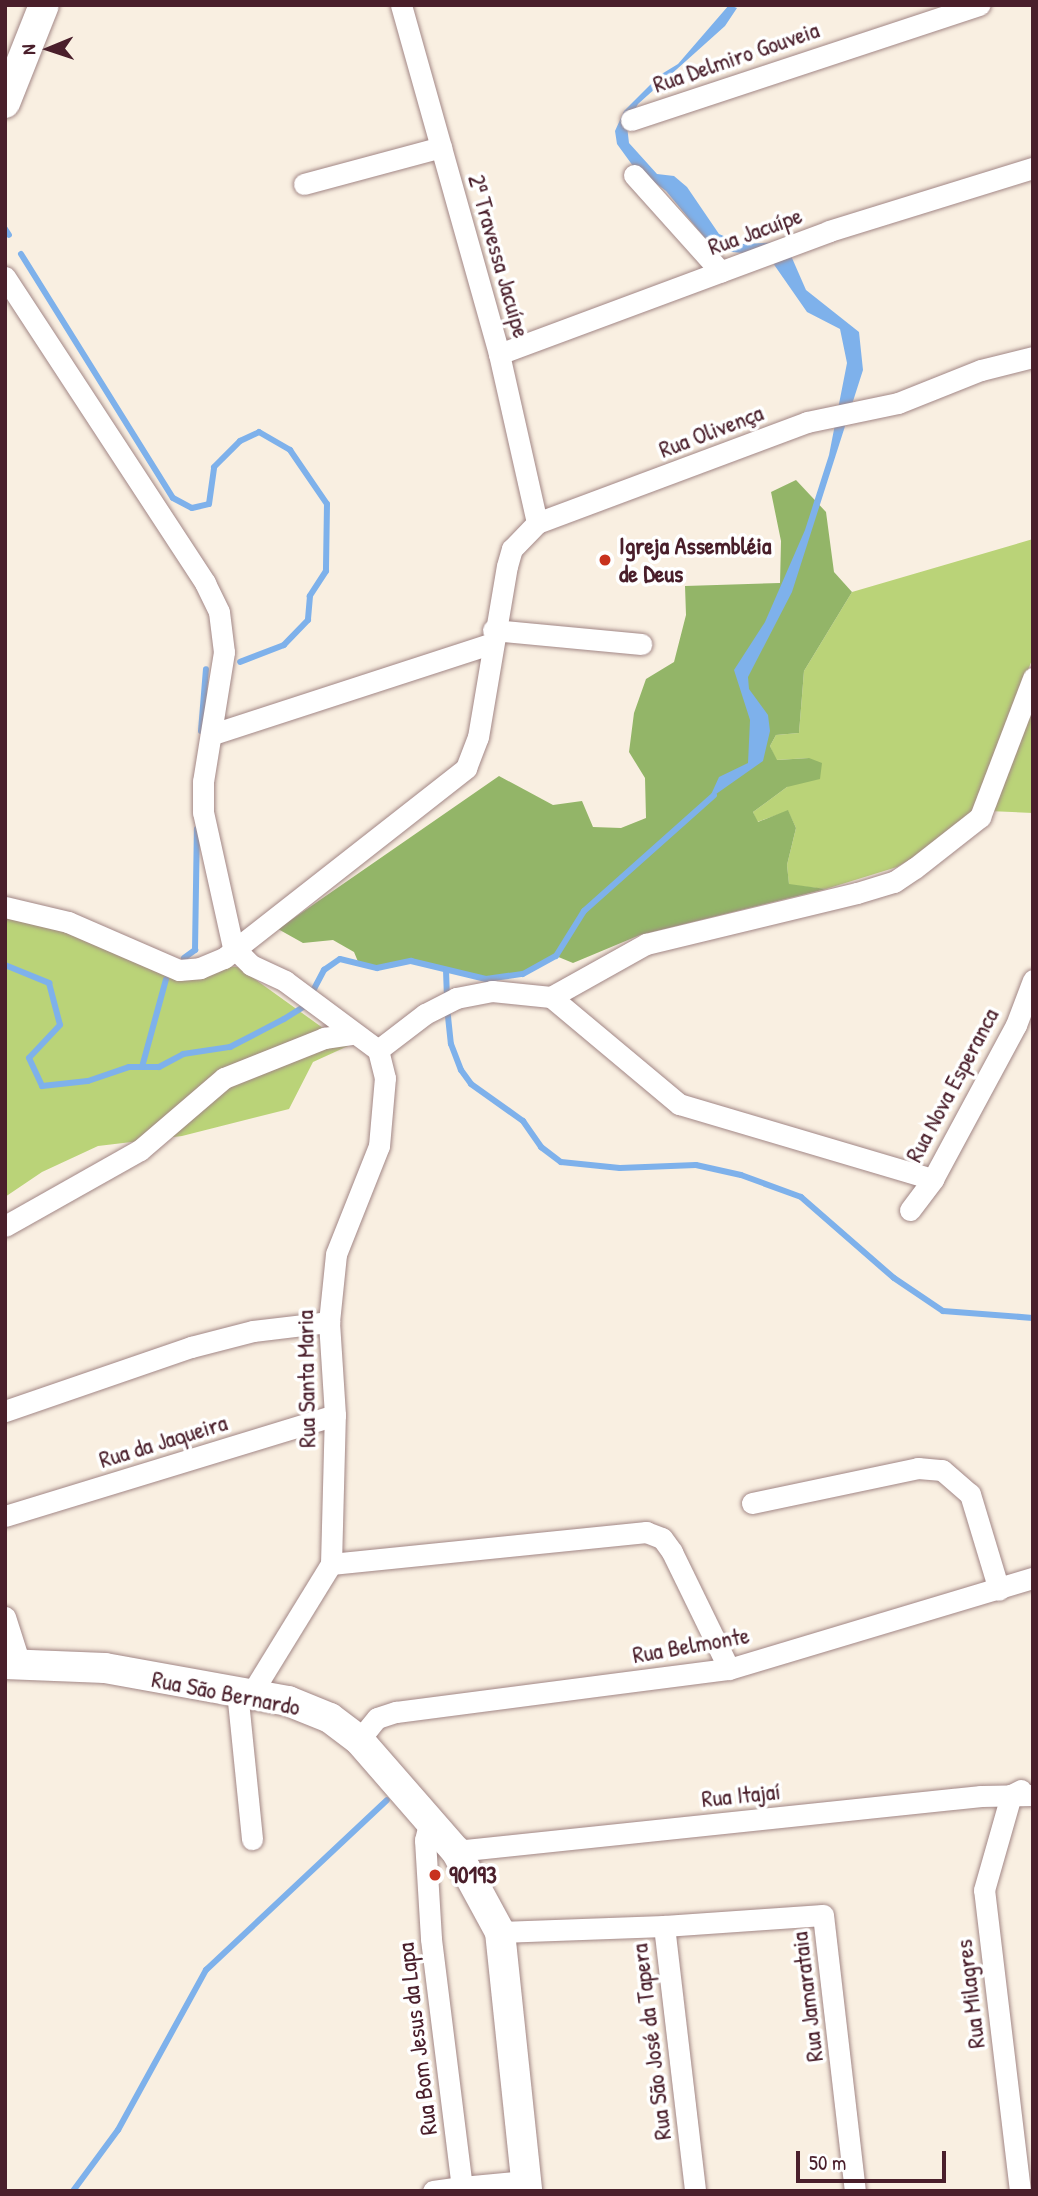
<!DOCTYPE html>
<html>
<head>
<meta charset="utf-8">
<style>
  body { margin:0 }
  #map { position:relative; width:1038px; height:2196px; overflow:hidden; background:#f9efe1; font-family:"Patrick Hand",sans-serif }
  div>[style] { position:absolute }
  .green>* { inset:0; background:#bad378 }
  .forest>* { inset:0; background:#93b568 }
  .water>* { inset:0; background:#7eb1eb }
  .stream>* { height:6px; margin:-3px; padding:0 3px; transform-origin:3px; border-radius:3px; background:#7eb1eb }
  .roads { filter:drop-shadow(0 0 2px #a28786) drop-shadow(0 0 2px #a28786) }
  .street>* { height:21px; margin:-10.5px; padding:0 10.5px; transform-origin:10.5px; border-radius:10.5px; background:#fff }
  .secondary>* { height:30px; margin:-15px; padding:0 15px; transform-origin:15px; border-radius:15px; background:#fff }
  .dots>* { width:19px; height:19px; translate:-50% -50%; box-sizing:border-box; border:4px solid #fff; border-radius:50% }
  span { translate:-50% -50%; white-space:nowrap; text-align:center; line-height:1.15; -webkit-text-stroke:7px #fff; paint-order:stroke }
  .street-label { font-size:24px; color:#4a1f2b }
  .poi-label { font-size:24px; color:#4a1f2b; font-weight:700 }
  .left { translate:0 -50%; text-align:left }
  .frame { position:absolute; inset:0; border:7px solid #4a1f2b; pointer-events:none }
  .north { position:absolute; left:14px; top:14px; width:70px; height:70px; -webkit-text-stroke:5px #fff; paint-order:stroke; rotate:268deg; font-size:19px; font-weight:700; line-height:28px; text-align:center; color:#4a1f2b }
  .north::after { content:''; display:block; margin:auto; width:24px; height:32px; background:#4a1f2b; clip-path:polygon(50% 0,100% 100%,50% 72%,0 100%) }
  .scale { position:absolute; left:796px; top:2151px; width:150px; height:32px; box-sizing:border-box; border:4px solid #4a1f2b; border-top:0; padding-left:9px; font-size:21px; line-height:24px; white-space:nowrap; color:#4a1f2b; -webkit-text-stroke:5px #fff; paint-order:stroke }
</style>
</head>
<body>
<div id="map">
  <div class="green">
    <i style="clip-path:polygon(1033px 539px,1033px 657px,977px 808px,951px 835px,897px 867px,826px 889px,789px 885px,787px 865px,796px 828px,788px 811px,757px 822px,753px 812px,787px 787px,809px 758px,776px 760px,770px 746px,776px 735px,799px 733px,804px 671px,852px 592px)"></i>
    <i style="clip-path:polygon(1033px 692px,1033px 813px,989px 811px)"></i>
    <i style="clip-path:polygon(5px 912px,64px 928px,132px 960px,238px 967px,348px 1046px,313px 1062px,289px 1109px,182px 1136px,98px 1146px,42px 1172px,5px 1197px)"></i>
  </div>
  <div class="forest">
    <i style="clip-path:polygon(796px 480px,826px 512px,834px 572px,852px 592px,804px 671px,799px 733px,776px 735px,770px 746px,777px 760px,809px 758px,822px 763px,820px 779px,787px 787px,753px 812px,758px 822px,788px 810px,796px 828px,787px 865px,789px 884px,826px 889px,640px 935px,573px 963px,556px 956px,523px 974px,486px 979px,411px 961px,390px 968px,359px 964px,354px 952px,333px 940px,303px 943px,278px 929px,499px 776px,553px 805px,582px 801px,593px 827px,621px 828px,646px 818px,645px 778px,629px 752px,634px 713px,646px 679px,674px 662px,686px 615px,685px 586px,780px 583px,781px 541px,771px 492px)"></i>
  </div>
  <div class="water">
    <i style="clip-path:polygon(729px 5px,737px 8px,725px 26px,638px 104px,627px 126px,629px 143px,657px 174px,674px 176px,687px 187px,719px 234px,743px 244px,785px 242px,806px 290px,859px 332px,863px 370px,792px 592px,748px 677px,749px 689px,768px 715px,770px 731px,763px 761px,709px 799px,719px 777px,748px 763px,750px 720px,734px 670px,765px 622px,805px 530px,829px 455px,847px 363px,840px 329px,807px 312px,768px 256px,715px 250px,666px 191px,633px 166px,617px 144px,615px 131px,624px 111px,660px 75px,678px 64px)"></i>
  </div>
  <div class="stream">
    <i style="left:5px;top:229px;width:7px;rotate:56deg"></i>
    <i style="left:21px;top:254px;width:287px;rotate:58.1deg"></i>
    <i style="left:173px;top:498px;width:21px;rotate:28deg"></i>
    <i style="left:192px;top:508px;width:17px;rotate:-13deg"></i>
    <i style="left:209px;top:504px;width:37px;rotate:-82deg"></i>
    <i style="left:214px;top:467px;width:37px;rotate:-45deg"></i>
    <i style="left:240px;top:441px;width:21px;rotate:-25deg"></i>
    <i style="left:259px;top:432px;width:36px;rotate:30deg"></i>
    <i style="left:290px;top:450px;width:65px;rotate:55.6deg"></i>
    <i style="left:327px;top:504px;width:67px;rotate:90.9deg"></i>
    <i style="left:326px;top:571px;width:30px;rotate:123deg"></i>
    <i style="left:310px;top:596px;width:24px;rotate:95deg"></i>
    <i style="left:308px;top:620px;width:35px;rotate:134deg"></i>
    <i style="left:284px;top:645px;width:47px;rotate:158.9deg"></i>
    <i style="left:201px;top:731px;width:62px;rotate:-85.4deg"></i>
    <i style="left:184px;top:958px;width:14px;rotate:-36deg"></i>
    <i style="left:195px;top:950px;width:121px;rotate:-89.1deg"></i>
    <i style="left:5px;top:965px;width:48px;rotate:22.2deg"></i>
    <i style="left:49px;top:983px;width:43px;rotate:75.3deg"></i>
    <i style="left:60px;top:1025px;width:45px;rotate:133.2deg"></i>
    <i style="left:29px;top:1058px;width:31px;rotate:65deg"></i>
    <i style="left:42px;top:1086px;width:46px;rotate:-6.2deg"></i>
    <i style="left:88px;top:1081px;width:43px;rotate:-18.9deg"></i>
    <i style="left:129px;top:1067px;width:30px"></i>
    <i style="left:159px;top:1067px;width:27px;rotate:-28deg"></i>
    <i style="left:183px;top:1054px;width:48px;rotate:-8.5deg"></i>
    <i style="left:230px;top:1047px;width:61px;rotate:-27.4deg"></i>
    <i style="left:284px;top:1019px;width:25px;rotate:-32deg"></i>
    <i style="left:305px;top:1006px;width:41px;rotate:-62.2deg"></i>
    <i style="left:324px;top:970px;width:19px;rotate:-35deg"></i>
    <i style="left:340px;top:959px;width:38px;rotate:14deg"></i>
    <i style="left:377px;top:968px;width:35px;rotate:-12deg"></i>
    <i style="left:411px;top:961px;width:77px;rotate:13.5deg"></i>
    <i style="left:486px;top:979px;width:37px;rotate:-8deg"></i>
    <i style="left:523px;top:974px;width:38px;rotate:-29deg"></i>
    <i style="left:556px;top:956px;width:53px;rotate:-58.1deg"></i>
    <i style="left:584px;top:911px;width:174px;rotate:-41.7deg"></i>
    <i style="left:446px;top:970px;width:26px;rotate:88deg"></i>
    <i style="left:447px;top:1007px;width:37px;rotate:84deg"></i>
    <i style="left:451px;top:1044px;width:28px;rotate:69deg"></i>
    <i style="left:461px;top:1070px;width:17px;rotate:54deg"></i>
    <i style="left:471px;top:1084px;width:64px;rotate:35.4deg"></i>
    <i style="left:523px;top:1121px;width:32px;rotate:55deg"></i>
    <i style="left:541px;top:1147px;width:25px;rotate:37deg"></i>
    <i style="left:561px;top:1162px;width:59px;rotate:5.8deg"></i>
    <i style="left:620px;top:1168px;width:76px;rotate:-2.3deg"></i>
    <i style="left:696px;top:1165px;width:46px;rotate:12.5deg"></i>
    <i style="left:741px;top:1175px;width:64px;rotate:20.1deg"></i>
    <i style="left:801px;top:1197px;width:123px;rotate:41.1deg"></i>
    <i style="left:894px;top:1278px;width:59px;rotate:34deg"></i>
    <i style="left:943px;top:1311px;width:90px;rotate:4.4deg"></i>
    <i style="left:142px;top:1067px;width:91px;rotate:-74.7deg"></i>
    <i style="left:73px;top:2191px;width:76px;rotate:-53.6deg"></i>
    <i style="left:118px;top:2130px;width:183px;rotate:-61.2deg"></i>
    <i style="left:206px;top:1970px;width:248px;rotate:-43.2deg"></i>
  </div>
  <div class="roads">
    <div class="street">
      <i style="left:401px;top:5px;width:362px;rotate:74.3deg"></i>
      <i style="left:499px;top:354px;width:173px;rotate:77.3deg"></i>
      <i style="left:631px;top:120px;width:367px;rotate:-18.3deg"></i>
      <i style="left:634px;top:175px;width:130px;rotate:48.1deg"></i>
      <i style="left:304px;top:184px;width:142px;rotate:-15.1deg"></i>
      <i style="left:5px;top:277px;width:366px;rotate:56.8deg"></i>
      <i style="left:205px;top:583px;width:32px;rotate:64deg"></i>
      <i style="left:219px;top:612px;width:40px;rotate:82.9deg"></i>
      <i style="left:224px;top:652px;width:131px;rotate:99.2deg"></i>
      <i style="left:203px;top:781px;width:31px;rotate:90deg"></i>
      <i style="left:203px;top:812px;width:138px;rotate:77.5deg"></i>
      <i style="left:233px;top:947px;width:25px;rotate:45deg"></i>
      <i style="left:251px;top:965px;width:38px;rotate:25deg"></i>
      <i style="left:285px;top:981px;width:116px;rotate:36.6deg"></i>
      <i style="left:499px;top:354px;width:352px;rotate:-20.4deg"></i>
      <i style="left:829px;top:231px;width:214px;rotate:-17.2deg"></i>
      <i style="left:493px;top:630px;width:149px;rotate:5.4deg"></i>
      <i style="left:213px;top:734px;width:291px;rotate:-18deg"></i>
      <i style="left:5px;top:907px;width:65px;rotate:13.4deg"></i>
      <i style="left:68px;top:922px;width:121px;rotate:23.4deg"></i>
      <i style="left:179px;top:970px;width:21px;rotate:-5deg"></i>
      <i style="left:200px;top:968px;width:26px;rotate:-23deg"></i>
      <i style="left:224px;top:958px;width:308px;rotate:-38.1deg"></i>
      <i style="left:466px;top:768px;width:33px;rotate:-69deg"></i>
      <i style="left:478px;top:737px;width:173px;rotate:-80.4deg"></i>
      <i style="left:507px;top:566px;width:18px;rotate:-74deg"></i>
      <i style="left:512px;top:549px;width:36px;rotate:-46deg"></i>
      <i style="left:537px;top:523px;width:288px;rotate:-20.5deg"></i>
      <i style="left:807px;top:422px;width:93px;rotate:-11.8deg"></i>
      <i style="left:898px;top:403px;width:89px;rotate:-21.7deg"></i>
      <i style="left:981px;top:370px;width:54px;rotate:-14deg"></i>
      <i style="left:551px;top:997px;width:109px;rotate:-29.2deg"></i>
      <i style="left:646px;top:944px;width:217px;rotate:-13.6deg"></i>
      <i style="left:857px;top:893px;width:39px;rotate:-17deg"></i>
      <i style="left:894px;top:882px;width:25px;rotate:-34deg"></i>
      <i style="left:915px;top:868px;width:83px;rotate:-38.1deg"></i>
      <i style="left:980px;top:817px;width:149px;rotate:-69.1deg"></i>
      <i style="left:378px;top:1050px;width:59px;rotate:-37.5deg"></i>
      <i style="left:425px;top:1014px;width:35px;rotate:-27deg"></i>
      <i style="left:456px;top:998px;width:37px;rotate:-11deg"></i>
      <i style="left:492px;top:991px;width:59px;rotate:5.8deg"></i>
      <i style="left:551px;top:997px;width:167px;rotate:39.9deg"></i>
      <i style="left:679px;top:1104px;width:265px;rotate:16.5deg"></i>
      <i style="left:910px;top:1210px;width:39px;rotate:-53deg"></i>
      <i style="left:933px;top:1179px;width:175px;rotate:-61.7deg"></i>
      <i style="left:1016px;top:1025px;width:48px;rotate:-69.3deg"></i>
      <i style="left:5px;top:1226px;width:155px;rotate:-29.4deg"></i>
      <i style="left:140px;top:1150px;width:111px;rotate:-40.6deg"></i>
      <i style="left:224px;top:1078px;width:108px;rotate:-21.8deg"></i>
      <i style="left:324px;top:1038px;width:29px;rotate:-8deg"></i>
      <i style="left:5px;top:1411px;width:197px;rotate:-19deg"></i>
      <i style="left:191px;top:1347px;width:64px;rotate:-14.5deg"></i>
      <i style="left:253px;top:1331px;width:77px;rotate:-6.8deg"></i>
      <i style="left:752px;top:1503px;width:170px;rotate:-11.9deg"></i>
      <i style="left:918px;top:1468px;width:24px;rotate:5deg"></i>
      <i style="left:942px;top:1470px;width:37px;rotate:41deg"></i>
      <i style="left:970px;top:1494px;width:100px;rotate:73.2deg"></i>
      <i style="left:5px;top:1516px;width:345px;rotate:-17deg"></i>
      <i style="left:331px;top:1564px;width:317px;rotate:-5.8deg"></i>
      <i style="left:646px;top:1532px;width:17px;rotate:21deg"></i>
      <i style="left:662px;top:1538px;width:17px;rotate:54deg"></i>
      <i style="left:672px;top:1552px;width:130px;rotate:64deg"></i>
      <i style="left:5px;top:1617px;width:49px;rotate:72.3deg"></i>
      <i style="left:237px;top:1691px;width:149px;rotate:84.2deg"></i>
      <i style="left:251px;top:1694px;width:153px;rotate:-58.4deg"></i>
      <i style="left:331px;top:1564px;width:149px;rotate:-88.5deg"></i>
      <i style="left:335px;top:1415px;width:93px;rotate:-93.7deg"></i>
      <i style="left:329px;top:1322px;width:68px;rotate:-84.1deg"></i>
      <i style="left:336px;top:1254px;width:116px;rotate:-68.3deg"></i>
      <i style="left:379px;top:1146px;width:68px;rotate:-85deg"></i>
      <i style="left:385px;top:1078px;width:29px;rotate:-104deg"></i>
      <i style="left:359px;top:1740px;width:28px;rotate:-51deg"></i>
      <i style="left:377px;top:1718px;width:20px;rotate:-18deg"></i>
      <i style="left:396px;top:1712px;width:336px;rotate:-7.4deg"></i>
      <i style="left:729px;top:1669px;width:317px;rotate:-16.7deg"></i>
      <i style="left:430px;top:1820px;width:21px;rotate:104deg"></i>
      <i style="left:425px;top:1840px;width:99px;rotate:86.5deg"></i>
      <i style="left:431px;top:1939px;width:250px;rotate:82.9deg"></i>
      <i style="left:462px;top:2187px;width:64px;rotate:-5.4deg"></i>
      <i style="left:456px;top:1851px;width:528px;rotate:-5.98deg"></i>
      <i style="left:981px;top:1796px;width:52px;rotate:-1.1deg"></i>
      <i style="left:664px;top:1926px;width:159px;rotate:-4deg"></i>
      <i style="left:823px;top:1915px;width:278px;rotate:83.4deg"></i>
      <i style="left:500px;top:1932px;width:164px;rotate:-2.1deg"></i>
      <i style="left:664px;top:1926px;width:267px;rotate:83.3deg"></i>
      <i style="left:433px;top:2191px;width:29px;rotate:-8deg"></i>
      <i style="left:1020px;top:2191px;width:303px;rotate:-96.8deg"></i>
      <i style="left:984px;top:1890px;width:99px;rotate:-74.1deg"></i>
      <i style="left:1011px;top:1795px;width:11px;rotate:-27deg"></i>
    </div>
    <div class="secondary">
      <i style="left:5px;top:103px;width:105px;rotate:-68.3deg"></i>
      <i style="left:5px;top:1664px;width:100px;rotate:2.3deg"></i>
      <i style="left:105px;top:1668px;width:186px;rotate:10.2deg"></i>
      <i style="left:288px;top:1701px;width:45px;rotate:22deg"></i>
      <i style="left:330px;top:1718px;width:36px;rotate:37deg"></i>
      <i style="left:359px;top:1740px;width:147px;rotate:48.9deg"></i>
      <i style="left:456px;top:1851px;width:92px;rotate:61.5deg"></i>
      <i style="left:500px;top:1932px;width:260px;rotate:84deg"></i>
    </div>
  </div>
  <div class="dots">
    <i style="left:605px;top:560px;background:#c8321e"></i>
    <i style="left:435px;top:1875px;background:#c8321e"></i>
  </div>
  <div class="street-label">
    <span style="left:736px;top:57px;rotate:-19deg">Rua Delmiro Gouveia</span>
    <span style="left:755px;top:231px;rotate:-20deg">Rua Jacuípe</span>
    <span style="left:499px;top:256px;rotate:74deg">2ª Travessa Jacuípe</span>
    <span style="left:711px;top:431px;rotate:-21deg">Rua Olivença</span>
    <span style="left:952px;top:1085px;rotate:-62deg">Rua Nova Esperanca</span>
    <span style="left:306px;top:1379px;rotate:-91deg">Rua Santa Maria</span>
    <span style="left:163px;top:1441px;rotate:-17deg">Rua da Jaqueira</span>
    <span style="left:691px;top:1645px;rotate:-10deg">Rua Belmonte</span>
    <span style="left:226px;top:1693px;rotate:11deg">Rua São Bernardo</span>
    <span style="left:741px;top:1795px;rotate:-6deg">Rua Itajaí</span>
    <span style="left:970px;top:1994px;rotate:-97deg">Rua Milagres</span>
    <span style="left:807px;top:1997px;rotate:-97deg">Rua Jamarataia</span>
    <span style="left:417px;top:2039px;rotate:-97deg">Rua Bom Jesus da Lapa</span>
    <span style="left:651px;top:2042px;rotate:-97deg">Rua São José da Tapera</span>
  </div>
  <div class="poi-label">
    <span class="left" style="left:619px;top:560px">Igreja Assembléia<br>de Deus</span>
    <span class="left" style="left:449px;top:1875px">90193</span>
  </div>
  <div class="frame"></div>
  <div class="north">N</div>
  <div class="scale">50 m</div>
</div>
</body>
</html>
